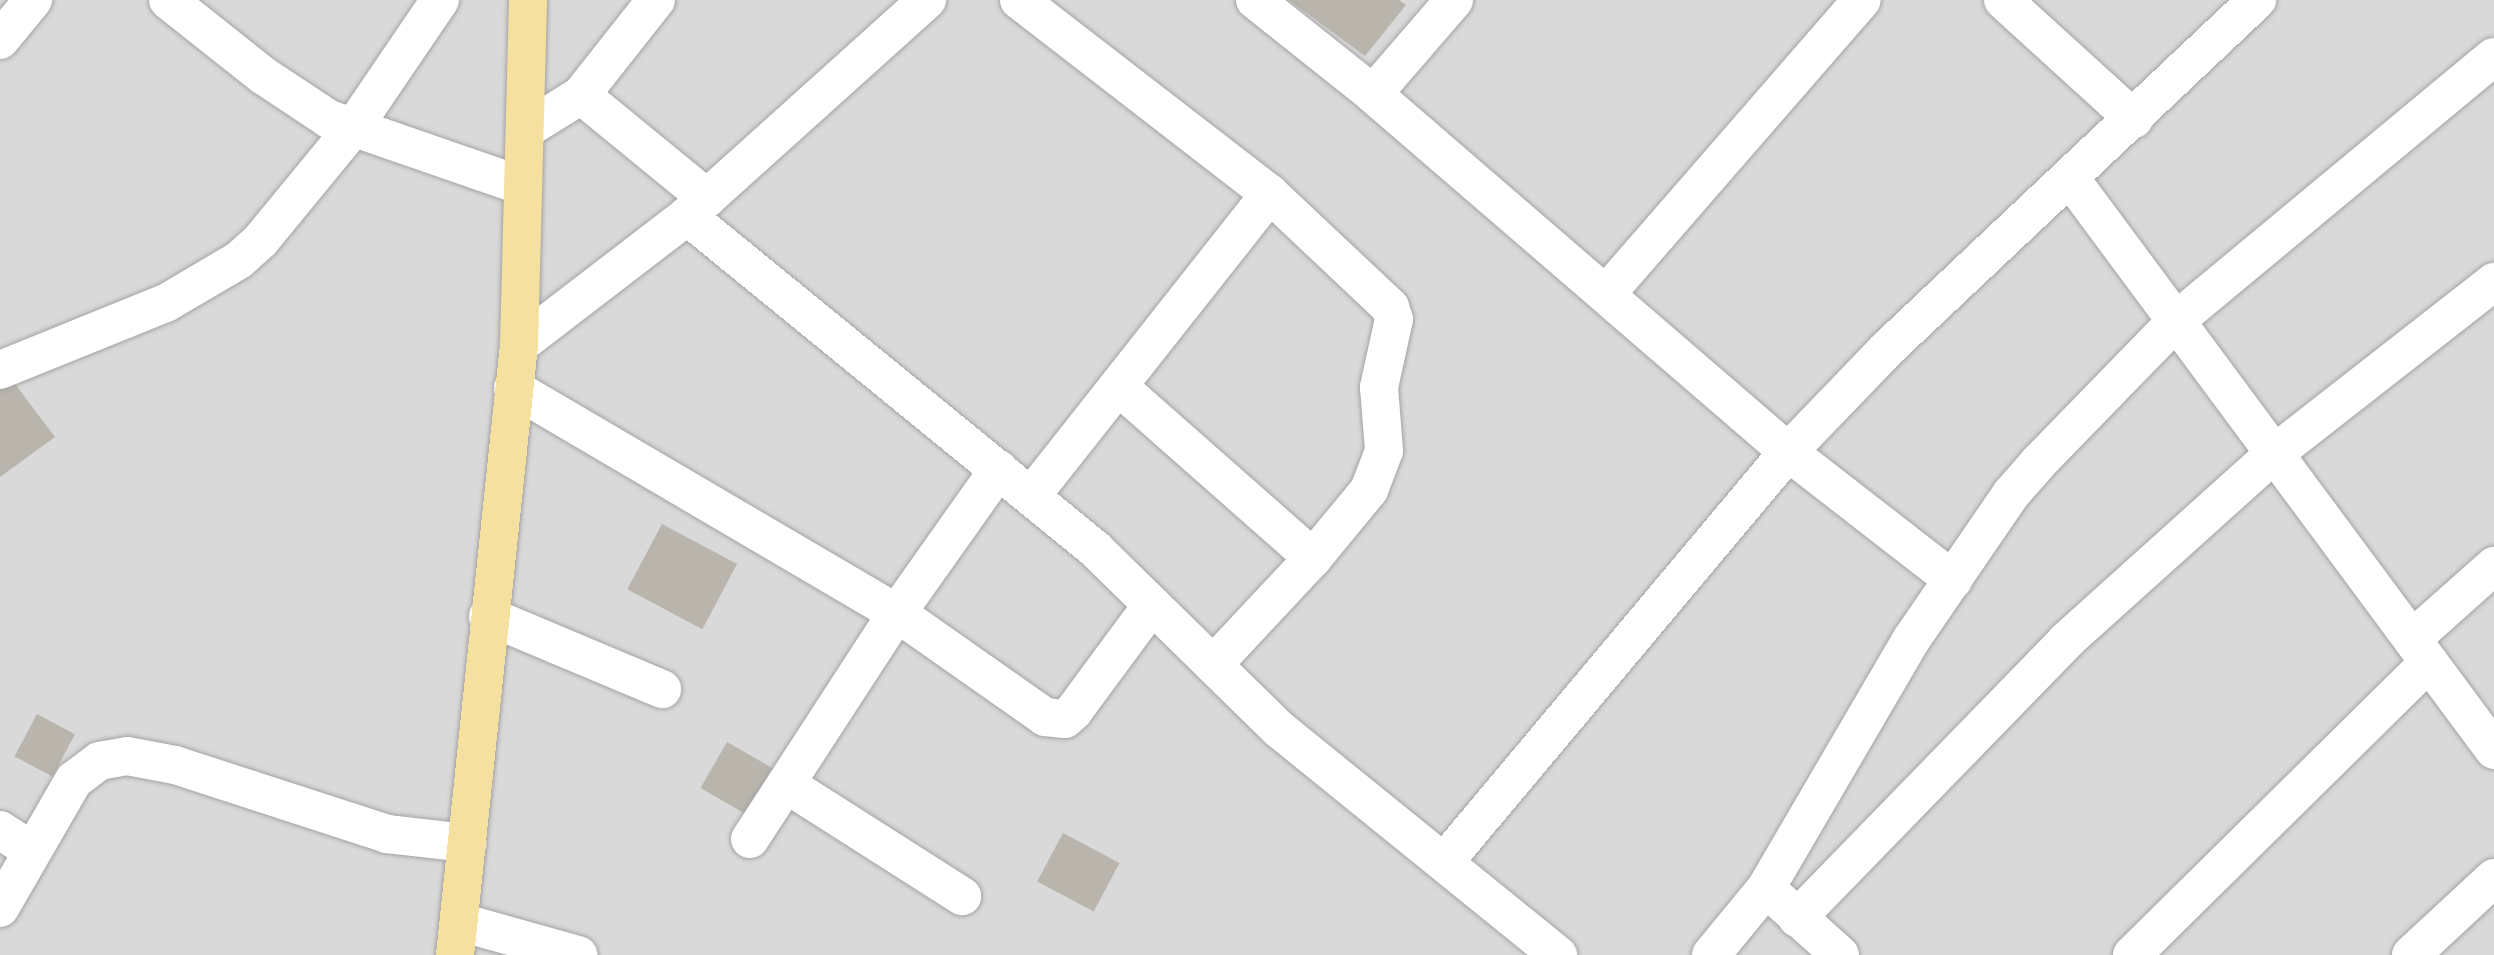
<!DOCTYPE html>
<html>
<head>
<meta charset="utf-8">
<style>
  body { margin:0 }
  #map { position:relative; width:2494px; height:955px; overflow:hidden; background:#edebe2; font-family:"Roboto Condensed",sans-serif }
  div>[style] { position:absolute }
  .residential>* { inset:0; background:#dad9d9; transform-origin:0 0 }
  .building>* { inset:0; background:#b9b4ac; transform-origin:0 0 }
  .roads { filter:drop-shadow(0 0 2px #a3a3a3) drop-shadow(0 0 2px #a3a3a3) }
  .minor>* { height:38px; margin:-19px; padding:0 19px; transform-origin:19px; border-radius:19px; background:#fff }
  .major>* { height:38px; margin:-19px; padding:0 19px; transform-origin:19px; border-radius:19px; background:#f6e09f }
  span { translate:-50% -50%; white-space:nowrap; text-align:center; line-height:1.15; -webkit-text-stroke:6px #fff; paint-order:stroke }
</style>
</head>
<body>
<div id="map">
  <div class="residential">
    <i style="left:0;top:0;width:2494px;height:955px"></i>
  </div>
  <div class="building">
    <i style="clip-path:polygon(1289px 0,1399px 0,1406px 5px,1365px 56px)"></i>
    <i style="clip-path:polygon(12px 380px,55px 437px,0 477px,0 389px)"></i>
    <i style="left:662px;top:524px;width:85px;height:74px;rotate:28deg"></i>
    <i style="left:37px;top:714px;width:43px;height:48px;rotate:28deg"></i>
    <i style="left:727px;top:742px;width:56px;height:53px;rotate:30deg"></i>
    <i style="left:1063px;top:833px;width:64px;height:55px;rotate:28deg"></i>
  </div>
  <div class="roads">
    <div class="minor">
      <i style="left:168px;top:0;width:122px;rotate:38.4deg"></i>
      <i style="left:264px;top:76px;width:78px;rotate:33.5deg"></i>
      <i style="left:329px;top:119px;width:205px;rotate:19.1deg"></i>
      <i style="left:1019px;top:0;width:317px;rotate:37.7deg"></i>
      <i style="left:1270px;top:194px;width:165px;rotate:43.3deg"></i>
      <i style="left:1390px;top:307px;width:13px;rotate:72deg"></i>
      <i style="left:1394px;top:319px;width:70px;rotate:102.4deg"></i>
      <i style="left:1379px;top:387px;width:64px;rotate:85.5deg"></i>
      <i style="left:1384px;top:451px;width:42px;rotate:111deg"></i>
      <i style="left:1369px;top:490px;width:88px;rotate:129.5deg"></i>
      <i style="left:1313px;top:558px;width:146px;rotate:133.1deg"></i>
      <i style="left:1255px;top:0;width:151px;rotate:38.5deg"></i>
      <i style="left:1373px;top:94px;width:548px;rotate:40.78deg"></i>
      <i style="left:1788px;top:452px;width:209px;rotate:37.8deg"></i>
      <i style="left:2003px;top:0;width:177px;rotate:42.3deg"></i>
      <i style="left:0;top:40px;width:52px;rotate:-50.5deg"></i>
      <i style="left:1373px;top:94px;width:124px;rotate:-49.2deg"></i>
      <i style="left:581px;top:95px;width:163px;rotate:39.3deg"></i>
      <i style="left:525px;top:130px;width:66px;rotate:-32deg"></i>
      <i style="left:581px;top:95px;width:121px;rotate:-51.7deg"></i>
      <i style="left:2070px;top:178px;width:712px;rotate:53.45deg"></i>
      <i style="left:687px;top:216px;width:527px;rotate:39.22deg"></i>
      <i style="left:1095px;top:549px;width:259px;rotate:44.4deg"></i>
      <i style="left:1280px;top:730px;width:358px;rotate:39deg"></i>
      <i style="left:1607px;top:293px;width:388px;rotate:-49deg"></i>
      <i style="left:519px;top:345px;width:212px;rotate:-37.5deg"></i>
      <i style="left:687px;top:216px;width:323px;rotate:-42deg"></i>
      <i style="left:0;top:370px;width:179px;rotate:-22deg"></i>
      <i style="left:166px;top:303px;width:85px;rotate:-30.5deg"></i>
      <i style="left:239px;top:260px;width:30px;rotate:-42deg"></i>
      <i style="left:261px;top:240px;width:145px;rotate:-50.6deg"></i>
      <i style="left:353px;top:128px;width:155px;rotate:-55.8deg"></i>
      <i style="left:1118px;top:386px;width:260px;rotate:41.4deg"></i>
      <i style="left:513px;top:388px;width:445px;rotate:30.4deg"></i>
      <i style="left:897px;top:613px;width:181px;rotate:35.1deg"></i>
      <i style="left:1045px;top:717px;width:20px;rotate:6deg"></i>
      <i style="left:1065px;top:719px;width:11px;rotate:-41deg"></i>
      <i style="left:1073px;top:712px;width:133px;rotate:-53.6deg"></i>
      <i style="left:1032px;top:495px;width:384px;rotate:-51.7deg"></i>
      <i style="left:488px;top:616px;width:189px;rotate:22.8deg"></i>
      <i style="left:2412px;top:639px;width:110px;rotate:-41.7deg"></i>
      <i style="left:786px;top:784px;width:209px;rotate:32.5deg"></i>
      <i style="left:0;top:830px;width:38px;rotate:33deg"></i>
      <i style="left:750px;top:839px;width:270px;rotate:-57deg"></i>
      <i style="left:897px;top:613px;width:176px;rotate:-54.7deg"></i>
      <i style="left:1446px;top:860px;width:532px;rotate:-50.03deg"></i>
      <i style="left:1788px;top:452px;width:143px;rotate:-46.1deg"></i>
      <i style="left:1887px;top:349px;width:509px;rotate:-43.33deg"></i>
      <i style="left:1779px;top:900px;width:82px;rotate:42deg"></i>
      <i style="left:0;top:908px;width:148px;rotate:-60deg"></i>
      <i style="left:74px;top:780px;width:31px;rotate:-37deg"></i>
      <i style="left:99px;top:761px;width:28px;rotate:-10deg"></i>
      <i style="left:127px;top:756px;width:49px;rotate:10.6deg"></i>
      <i style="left:175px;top:765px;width:223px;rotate:18deg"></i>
      <i style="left:387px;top:834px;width:81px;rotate:6.4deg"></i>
      <i style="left:1797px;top:918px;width:386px;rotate:-45.8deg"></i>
      <i style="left:2066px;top:641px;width:281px;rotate:-42deg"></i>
      <i style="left:2275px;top:453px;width:278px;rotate:-38deg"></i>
      <i style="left:460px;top:922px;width:123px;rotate:15.6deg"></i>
      <i style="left:1711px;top:955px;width:87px;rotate:-50.6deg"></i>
      <i style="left:1766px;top:888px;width:287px;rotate:-59.7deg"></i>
      <i style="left:1911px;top:640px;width:177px;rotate:-55.6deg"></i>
      <i style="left:2011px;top:494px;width:43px;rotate:-48.8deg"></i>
      <i style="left:2039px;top:462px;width:199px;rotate:-45.8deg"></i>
      <i style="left:2178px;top:319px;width:410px;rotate:-39.7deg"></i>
      <i style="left:2132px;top:955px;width:417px;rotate:-44.6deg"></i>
      <i style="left:2411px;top:955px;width:113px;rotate:-42.9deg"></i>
    </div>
    <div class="major">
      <i style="left:455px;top:955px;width:613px;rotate:-84.01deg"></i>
      <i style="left:519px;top:345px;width:345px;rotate:-88.5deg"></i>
    </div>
  </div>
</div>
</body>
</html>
